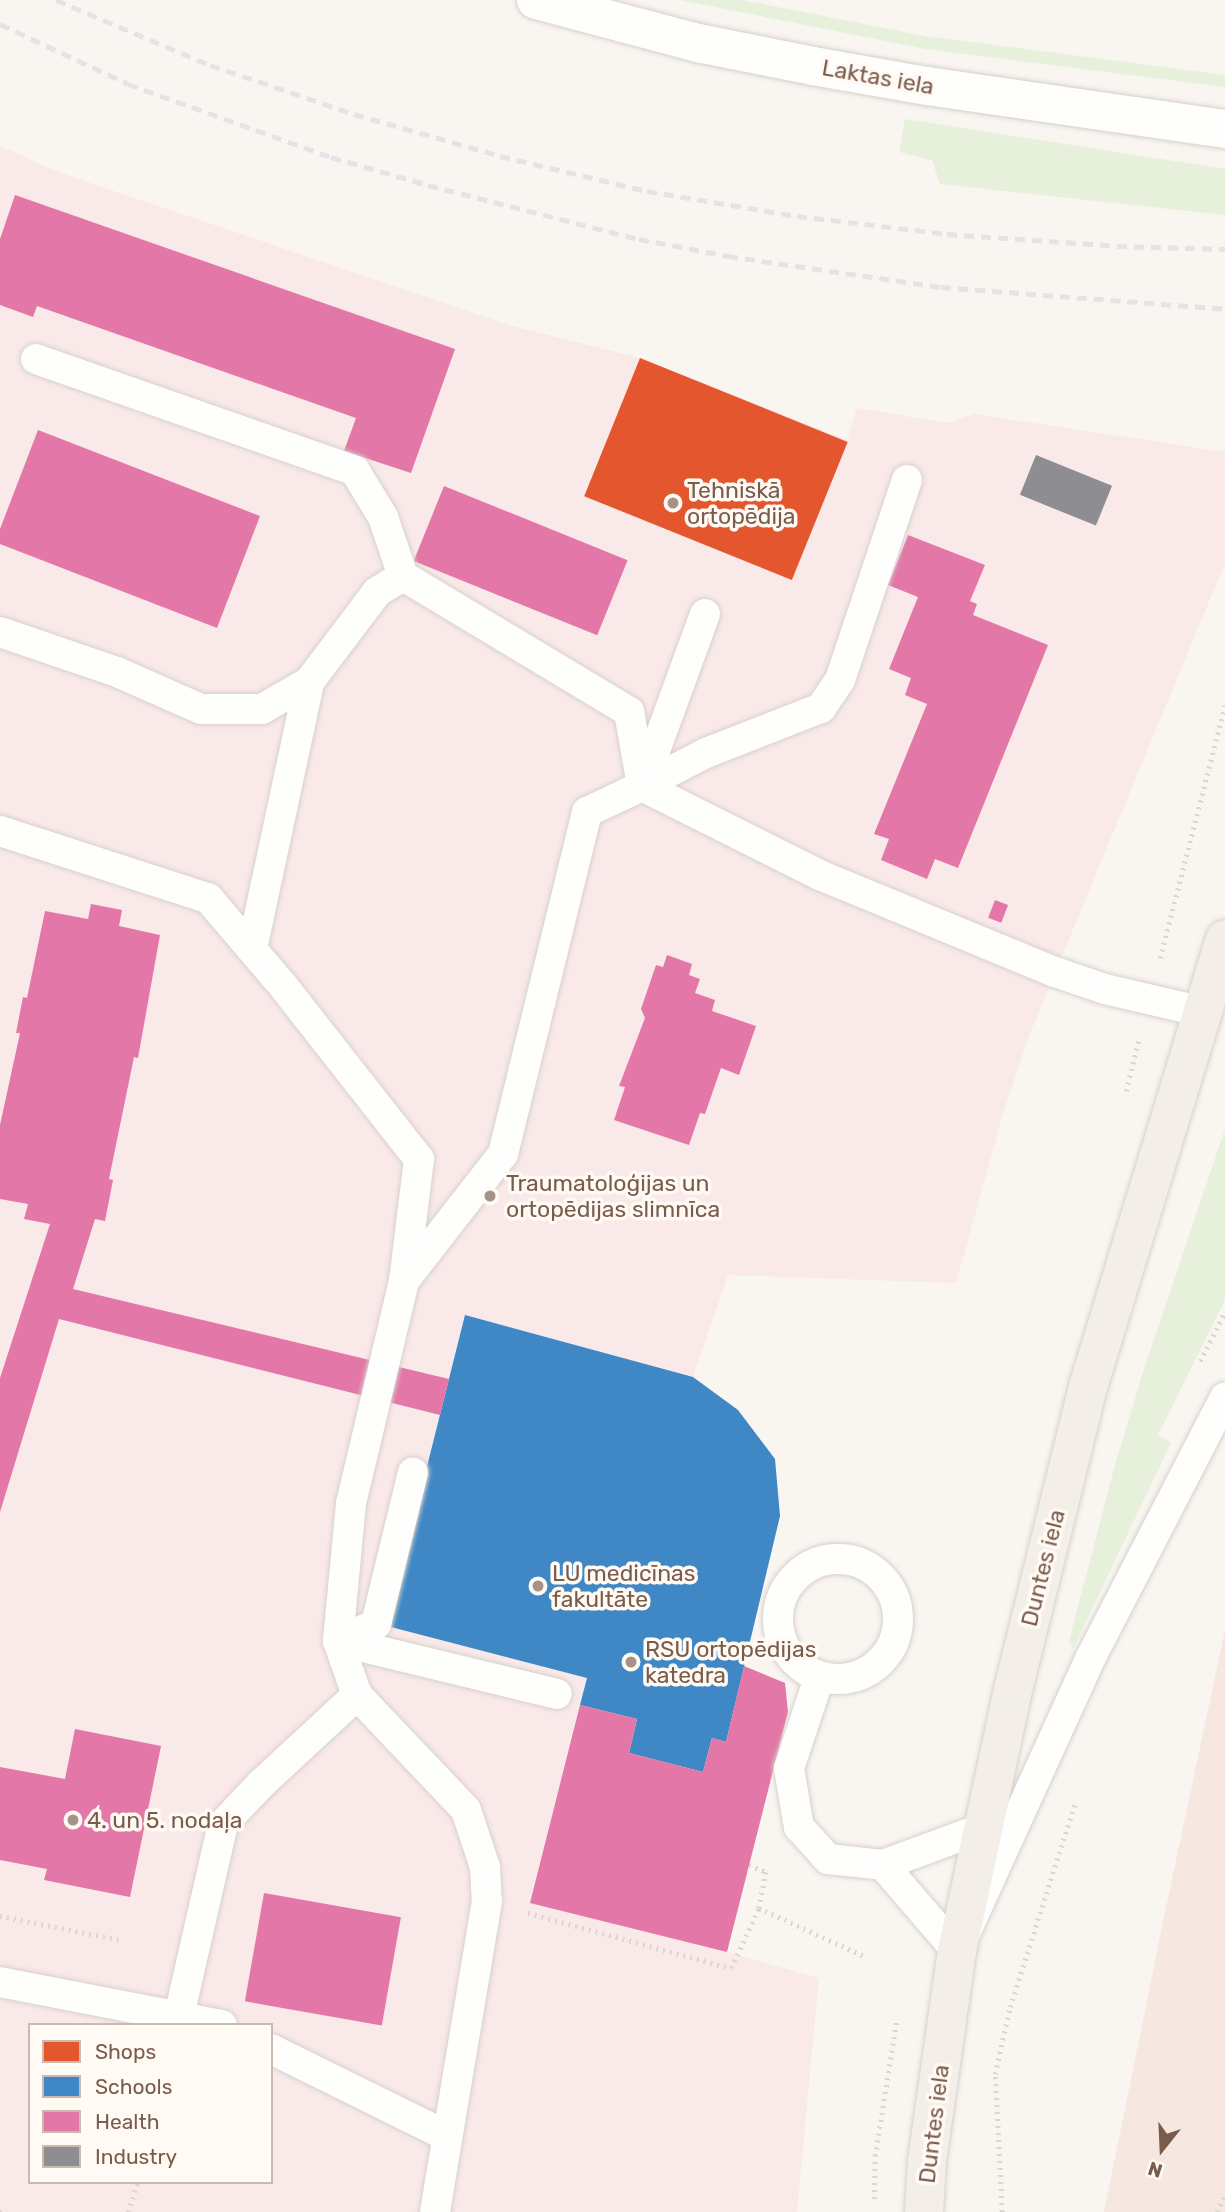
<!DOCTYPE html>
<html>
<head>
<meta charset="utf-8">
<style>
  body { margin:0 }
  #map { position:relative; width:1225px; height:2212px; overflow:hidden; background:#f9f5f0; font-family:Rubik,sans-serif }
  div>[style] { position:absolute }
  .commercial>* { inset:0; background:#f6e8e1 }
  .medical>* { inset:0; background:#fae9e9 }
  .green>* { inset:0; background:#e7f0db }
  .shops>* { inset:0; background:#e4572e; transform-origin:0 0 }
  .schools>* { inset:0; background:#3f88c5 }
  .health>* { inset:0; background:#e377a8; transform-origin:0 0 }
  .industry>* { inset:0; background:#8d8d92; transform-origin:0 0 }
  .path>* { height:4.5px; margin-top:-2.25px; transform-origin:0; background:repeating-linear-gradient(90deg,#dcd5d0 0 2px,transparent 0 7px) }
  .roads { filter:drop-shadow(0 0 2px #d7d1cb) drop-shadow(0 0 2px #d7d1cb) }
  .service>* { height:30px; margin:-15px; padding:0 15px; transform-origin:15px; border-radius:15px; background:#fefefd }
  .service>.ring { margin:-15px; padding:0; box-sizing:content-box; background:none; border:30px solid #fefefd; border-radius:50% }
  .tertiary>* { height:38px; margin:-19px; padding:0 19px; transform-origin:19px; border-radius:19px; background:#fefefd }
  .primary>* { height:38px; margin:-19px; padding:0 19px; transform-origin:19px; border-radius:19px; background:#f3eee8 }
  .rail>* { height:5px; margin-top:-2.5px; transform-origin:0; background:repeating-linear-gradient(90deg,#e6e3e7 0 10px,transparent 0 17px) }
  .dots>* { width:19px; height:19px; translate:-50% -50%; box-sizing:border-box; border:4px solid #fffaf3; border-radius:50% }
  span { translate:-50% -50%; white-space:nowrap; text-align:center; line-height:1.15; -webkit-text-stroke:7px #fffaf3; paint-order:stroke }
  .street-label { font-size:23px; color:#7a5c4d }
  .poi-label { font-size:23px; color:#7a5c4d }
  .left { translate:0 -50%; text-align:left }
  .legend { position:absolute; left:28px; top:2023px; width:245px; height:161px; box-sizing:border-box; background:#fffaf3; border:2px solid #cabbb1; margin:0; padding:9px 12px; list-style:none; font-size:21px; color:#7a5c4d }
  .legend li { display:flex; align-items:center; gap:14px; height:35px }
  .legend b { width:35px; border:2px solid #cabbb1 }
  .north { position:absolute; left:1127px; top:2114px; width:70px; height:70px; -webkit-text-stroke:5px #fffaf3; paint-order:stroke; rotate:198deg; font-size:19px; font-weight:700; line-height:28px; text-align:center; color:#7a5c4d }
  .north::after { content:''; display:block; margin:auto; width:24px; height:32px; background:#7a5c4d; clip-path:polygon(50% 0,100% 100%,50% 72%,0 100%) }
</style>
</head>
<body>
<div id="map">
  <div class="commercial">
    <i style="clip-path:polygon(1225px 1630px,1225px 2212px,1104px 2212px,1165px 1912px)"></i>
  </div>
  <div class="medical">
    <i style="clip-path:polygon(evenodd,0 146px,61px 173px,512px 326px,640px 358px,847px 440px,857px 408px,947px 423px,975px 414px,1225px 452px,1225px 563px,1030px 1033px,1002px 1117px,956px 1283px,728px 1275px,693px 1377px,738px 1410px,775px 1459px,780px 1516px,726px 1742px,727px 1952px,819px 1978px,797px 2212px,0 2212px,0 146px,30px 2025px,271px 2025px,271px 2182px,30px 2182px,30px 2025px)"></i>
  </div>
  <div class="green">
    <i style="clip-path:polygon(681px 0,742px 0,925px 36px,1225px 75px,1225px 87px,926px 49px)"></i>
    <i style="clip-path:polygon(905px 119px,1225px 169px,1225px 215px,940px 184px,932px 160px,899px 152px)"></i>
    <i style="clip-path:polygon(1225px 1129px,1225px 1300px,1158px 1435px,1171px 1443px,1073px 1649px,1069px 1641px,1115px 1465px,1142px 1375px)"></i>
  </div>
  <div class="shops">
    <i style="left:640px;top:358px;width:224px;height:149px;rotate:22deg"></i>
  </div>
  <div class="schools">
    <i style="clip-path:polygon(465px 1315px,693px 1377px,738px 1410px,775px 1459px,780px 1516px,726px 1742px,712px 1738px,703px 1772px,629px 1753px,637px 1719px,580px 1705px,587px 1678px,387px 1626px)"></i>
  </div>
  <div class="health">
    <i style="clip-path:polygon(15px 195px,455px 349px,411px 473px,344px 451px,356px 418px,37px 306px,33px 317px,0 305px,0 239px)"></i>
    <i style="clip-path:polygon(38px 430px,260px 516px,217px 628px,0 544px,0 529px)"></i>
    <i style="left:444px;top:486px;width:198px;height:81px;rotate:22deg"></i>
    <i style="clip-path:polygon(908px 535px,985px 565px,970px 601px,977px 604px,973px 615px,1048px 645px,958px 868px,935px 859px,927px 879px,881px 860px,889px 839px,874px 834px,927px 704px,905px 695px,911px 678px,889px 669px,918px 597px,888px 585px)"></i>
    <i style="left:995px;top:900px;width:14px;height:19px;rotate:21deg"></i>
    <i style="clip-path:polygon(91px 904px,122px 910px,119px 926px,160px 935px,138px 1058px,134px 1057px,109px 1179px,113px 1180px,105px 1221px,95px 1219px,73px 1289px,449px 1379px,440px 1415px,59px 1319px,0 1512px,0 1378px,50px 1224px,24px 1219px,28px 1204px,0 1199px,0 1125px,20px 1033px,16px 1033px,23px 997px,27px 998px,45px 911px,88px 919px)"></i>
    <i style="clip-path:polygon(667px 955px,692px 964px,689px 975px,700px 979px,695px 993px,715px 1000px,712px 1011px,756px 1026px,739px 1075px,721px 1068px,705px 1114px,700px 1113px,689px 1145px,614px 1120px,625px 1087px,619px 1086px,645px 1018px,641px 1009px,656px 965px,663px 967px)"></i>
    <i style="clip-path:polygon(744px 1666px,785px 1683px,788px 1712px,727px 1952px,530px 1903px,580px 1705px,637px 1719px,629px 1753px,703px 1772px,712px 1738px,726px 1742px)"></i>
    <i style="clip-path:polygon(75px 1729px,161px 1746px,130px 1897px,44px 1880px,47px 1869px,0 1860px,0 1767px,65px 1779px)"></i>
    <i style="left:264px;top:1893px;width:139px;height:110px;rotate:10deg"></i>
  </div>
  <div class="industry">
    <i style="left:1036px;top:455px;width:82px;height:43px;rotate:22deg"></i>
  </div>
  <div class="path">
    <i style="left:1160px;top:958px;width:261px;rotate:-75.6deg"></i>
    <i style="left:1126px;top:1091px;width:55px;rotate:-76.2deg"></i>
    <i style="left:1200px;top:1361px;width:55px;rotate:-63deg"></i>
    <i style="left:749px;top:1865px;width:18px;rotate:22deg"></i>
    <i style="left:766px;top:1872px;width:37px;rotate:101deg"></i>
    <i style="left:528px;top:1913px;width:210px;rotate:15.2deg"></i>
    <i style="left:731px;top:1968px;width:66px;rotate:-65deg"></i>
    <i style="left:759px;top:1908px;width:115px;rotate:24.6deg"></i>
    <i style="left:0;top:1916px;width:122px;rotate:11.3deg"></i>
    <i style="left:874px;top:2199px;width:43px;rotate:-88.7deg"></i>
    <i style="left:875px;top:2156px;width:135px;rotate:-81deg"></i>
    <i style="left:0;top:2212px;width:3px"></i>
    <i style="left:128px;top:2212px;width:32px;rotate:-72deg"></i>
    <i style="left:1002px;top:2212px;width:138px;rotate:-92.9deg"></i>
    <i style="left:995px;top:2074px;width:69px;rotate:-77.4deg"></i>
    <i style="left:1010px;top:2007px;width:214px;rotate:-72.3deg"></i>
    <i style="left:1217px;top:2212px;width:19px;rotate:-65deg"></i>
  </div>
  <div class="roads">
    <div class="service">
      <i style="left:36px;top:359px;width:338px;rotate:19.3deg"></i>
      <i style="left:355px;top:471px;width:54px;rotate:58.7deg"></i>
      <i style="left:383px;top:517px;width:62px;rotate:71.3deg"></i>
      <i style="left:705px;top:614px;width:183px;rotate:110.1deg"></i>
      <i style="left:642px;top:786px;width:72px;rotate:-27.3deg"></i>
      <i style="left:706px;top:753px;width:123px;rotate:-21.4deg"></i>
      <i style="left:821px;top:708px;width:34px;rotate:-56deg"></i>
      <i style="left:840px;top:680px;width:211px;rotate:-71.5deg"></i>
      <i style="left:0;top:632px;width:124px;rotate:18.9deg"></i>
      <i style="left:117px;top:672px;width:92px;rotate:23.8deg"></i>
      <i style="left:201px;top:709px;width:61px"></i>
      <i style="left:262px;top:709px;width:54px;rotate:-29.9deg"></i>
      <i style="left:309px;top:682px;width:113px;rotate:-52.9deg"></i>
      <i style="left:377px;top:592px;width:31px;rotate:-32deg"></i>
      <i style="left:403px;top:576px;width:264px;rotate:31deg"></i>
      <i style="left:629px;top:712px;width:75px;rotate:80deg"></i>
      <i style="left:0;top:831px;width:219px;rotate:17.9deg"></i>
      <i style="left:208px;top:898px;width:117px;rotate:49.5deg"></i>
      <i style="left:284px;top:987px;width:219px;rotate:51.9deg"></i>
      <i style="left:419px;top:1159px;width:123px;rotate:97deg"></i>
      <i style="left:404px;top:1281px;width:228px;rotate:103.4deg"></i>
      <i style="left:351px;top:1503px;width:139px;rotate:95.4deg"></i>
      <i style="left:338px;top:1641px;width:57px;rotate:70.6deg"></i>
      <i style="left:357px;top:1695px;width:158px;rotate:46.5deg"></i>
      <i style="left:466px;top:1810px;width:60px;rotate:71.6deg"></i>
      <i style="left:485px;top:1867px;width:34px;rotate:87deg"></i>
      <i style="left:487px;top:1901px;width:315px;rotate:99.5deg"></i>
      <i style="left:252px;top:949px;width:273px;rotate:-77.9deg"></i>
      <i style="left:404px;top:1281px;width:161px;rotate:-52.1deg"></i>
      <i style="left:503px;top:1154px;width:352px;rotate:-76.2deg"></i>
      <i style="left:587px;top:812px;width:61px;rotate:-25.3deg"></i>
      <i style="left:642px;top:786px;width:201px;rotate:26.6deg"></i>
      <i style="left:822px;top:876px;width:252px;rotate:22.4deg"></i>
      <i style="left:1055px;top:972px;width:53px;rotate:18.8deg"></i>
      <i style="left:1105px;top:989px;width:102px;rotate:13.1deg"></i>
      <i class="ring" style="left:778px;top:1559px;width:90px;height:90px"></i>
      <i style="left:338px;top:1641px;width:225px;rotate:13.6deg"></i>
      <i style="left:338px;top:1641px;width:42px;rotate:-24.1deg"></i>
      <i style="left:376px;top:1624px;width:156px;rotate:-76.3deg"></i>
      <i style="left:819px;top:1678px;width:95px;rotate:108.4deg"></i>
      <i style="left:789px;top:1768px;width:60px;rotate:80.4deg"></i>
      <i style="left:799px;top:1827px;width:43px;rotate:47.8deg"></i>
      <i style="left:828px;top:1859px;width:55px;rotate:6.2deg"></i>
      <i style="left:983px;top:1828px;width:107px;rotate:159.7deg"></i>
      <i style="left:883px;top:1865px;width:113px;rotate:49.3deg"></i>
      <i style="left:957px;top:1951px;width:323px;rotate:-65.5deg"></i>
      <i style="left:1091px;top:1657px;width:292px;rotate:-62.7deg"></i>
      <i style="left:0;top:1982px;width:226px;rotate:11deg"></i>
      <i style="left:179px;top:2016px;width:197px;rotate:-77.1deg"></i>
      <i style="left:223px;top:1824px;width:55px;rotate:-46.5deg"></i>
      <i style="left:261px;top:1784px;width:131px;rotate:-42.8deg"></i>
      <i style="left:271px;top:2049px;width:196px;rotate:26.3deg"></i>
    </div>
    <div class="tertiary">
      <i style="left:536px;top:0;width:168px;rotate:14.9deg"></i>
      <i style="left:698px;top:43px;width:117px;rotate:11.3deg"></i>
      <i style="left:813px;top:66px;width:116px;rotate:10deg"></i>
      <i style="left:927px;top:86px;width:301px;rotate:8.2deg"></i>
    </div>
    <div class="primary">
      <i style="left:924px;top:2212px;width:51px;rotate:-86.6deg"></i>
      <i style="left:927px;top:2161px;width:212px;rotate:-81.9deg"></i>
      <i style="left:957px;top:1951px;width:267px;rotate:-77.9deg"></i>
      <i style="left:1013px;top:1690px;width:315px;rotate:-76.1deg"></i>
      <i style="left:1089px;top:1384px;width:465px;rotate:-73deg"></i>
    </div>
  </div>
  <div class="rail">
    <i style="left:56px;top:0;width:167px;rotate:22.9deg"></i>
    <i style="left:210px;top:65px;width:152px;rotate:18.8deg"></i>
    <i style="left:354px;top:114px;width:152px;rotate:16deg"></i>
    <i style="left:500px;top:156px;width:151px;rotate:13.4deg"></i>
    <i style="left:647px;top:191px;width:152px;rotate:9.5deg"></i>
    <i style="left:797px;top:216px;width:151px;rotate:6.8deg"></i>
    <i style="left:947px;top:234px;width:170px;rotate:4deg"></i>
    <i style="left:1117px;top:246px;width:108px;rotate:1.6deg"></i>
    <i style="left:0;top:24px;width:141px;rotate:25.1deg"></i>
    <i style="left:128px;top:84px;width:216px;rotate:19.8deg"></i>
    <i style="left:331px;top:157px;width:101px;rotate:16.1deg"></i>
    <i style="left:428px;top:185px;width:218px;rotate:14.4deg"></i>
    <i style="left:639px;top:239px;width:91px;rotate:10.8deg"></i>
    <i style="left:728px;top:256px;width:215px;rotate:8.3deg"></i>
    <i style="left:941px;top:287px;width:285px;rotate:4.4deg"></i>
  </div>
  <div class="dots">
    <i style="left:673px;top:503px;background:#a69286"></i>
    <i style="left:490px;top:1196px;background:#a69286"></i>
    <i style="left:538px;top:1586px;background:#a69286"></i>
    <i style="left:631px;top:1662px;background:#a69286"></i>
    <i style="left:73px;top:1820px;background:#a69286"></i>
  </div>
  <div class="street-label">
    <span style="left:878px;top:77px;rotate:10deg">Laktas iela</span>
    <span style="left:1043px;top:1568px;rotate:-76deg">Duntes iela</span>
    <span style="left:934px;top:2124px;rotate:-83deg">Duntes iela</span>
  </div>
  <div class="poi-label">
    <span class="left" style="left:687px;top:503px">Tehniskā<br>ortopēdija</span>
    <span class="left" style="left:506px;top:1196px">Traumatoloģijas un<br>ortopēdijas slimnīca</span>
    <span class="left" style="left:552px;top:1586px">LU medicīnas<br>fakultāte</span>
    <span class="left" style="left:645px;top:1662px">RSU ortopēdijas<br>katedra</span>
    <span class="left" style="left:87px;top:1820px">4. un 5. nodaļa</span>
  </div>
  <ul class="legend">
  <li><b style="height:19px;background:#e4572e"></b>Shops</li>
  <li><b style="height:19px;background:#3f88c5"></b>Schools</li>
  <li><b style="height:19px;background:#e377a8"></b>Health</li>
  <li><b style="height:19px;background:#8d8d92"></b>Industry</li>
  </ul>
  <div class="north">N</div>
</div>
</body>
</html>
